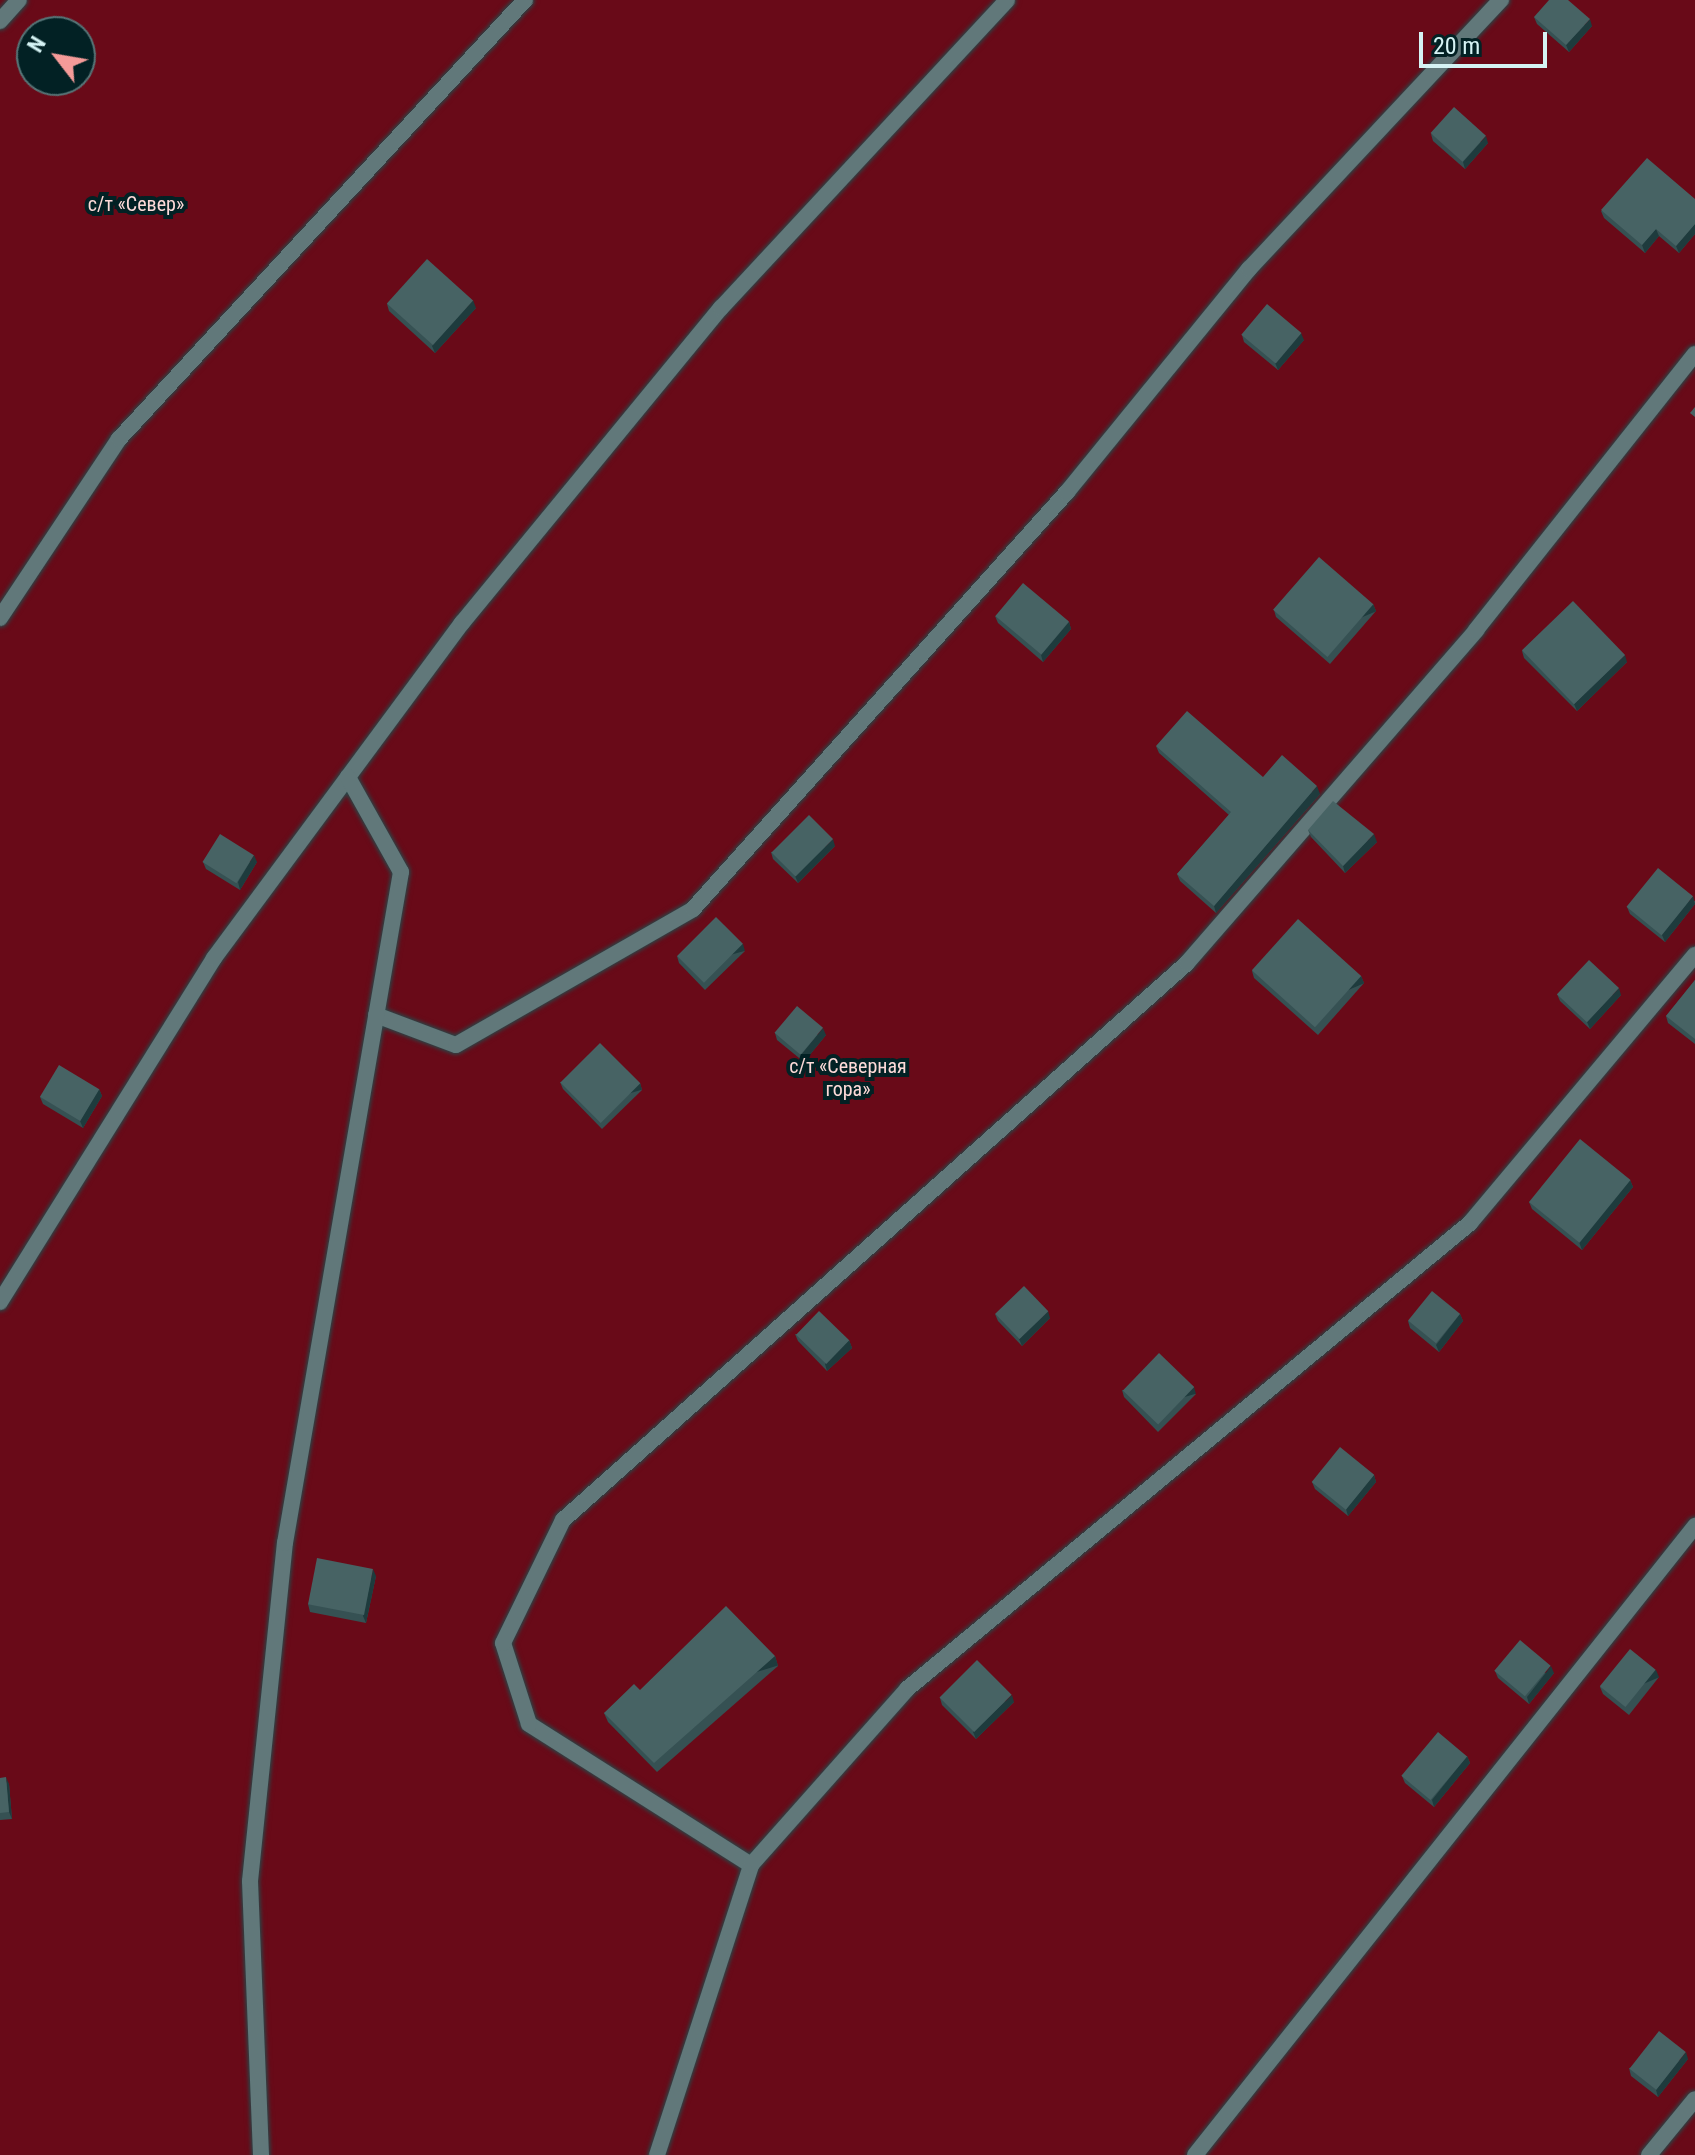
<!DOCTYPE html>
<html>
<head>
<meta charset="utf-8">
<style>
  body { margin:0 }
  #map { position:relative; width:1695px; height:2155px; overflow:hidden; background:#0c2b2d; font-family:"Roboto Condensed",sans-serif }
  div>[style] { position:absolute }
  .green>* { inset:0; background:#690a18 }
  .roads { filter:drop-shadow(0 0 2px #284749) drop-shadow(0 0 2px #284749) }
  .service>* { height:16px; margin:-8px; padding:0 8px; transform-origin:8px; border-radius:8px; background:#61787a }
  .wall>* { inset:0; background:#365153 }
  .shaded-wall>* { inset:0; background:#1e3b3d; transform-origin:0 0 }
  .building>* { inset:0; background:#476364; transform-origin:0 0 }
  span { translate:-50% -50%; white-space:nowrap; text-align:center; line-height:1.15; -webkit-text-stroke:8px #022124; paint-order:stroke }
  .park-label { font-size:20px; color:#fddad8 }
  .north { position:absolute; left:16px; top:16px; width:80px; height:80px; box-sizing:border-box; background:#022124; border:2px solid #567577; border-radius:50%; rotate:301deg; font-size:22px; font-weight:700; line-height:32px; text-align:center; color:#d5f3f4 }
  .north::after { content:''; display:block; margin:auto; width:28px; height:36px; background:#f59b99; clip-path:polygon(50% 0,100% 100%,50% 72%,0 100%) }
  .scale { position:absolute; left:1419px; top:32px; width:128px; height:36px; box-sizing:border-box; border:4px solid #d5f3f4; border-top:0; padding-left:10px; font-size:24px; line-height:28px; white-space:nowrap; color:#d5f3f4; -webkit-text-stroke:6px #022124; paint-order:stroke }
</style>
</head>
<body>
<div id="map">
  <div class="green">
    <i style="clip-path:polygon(evenodd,0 0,1695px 0,1695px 2155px,0 2155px,0 0,32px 32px,80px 32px,80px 80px,32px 80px,32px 32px)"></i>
  </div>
  <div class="roads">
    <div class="service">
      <i style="left:0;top:21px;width:28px;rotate:-48deg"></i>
      <i style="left:0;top:618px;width:215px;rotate:-56.4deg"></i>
      <i style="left:119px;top:439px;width:598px;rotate:-47.24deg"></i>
      <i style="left:376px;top:1015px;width:85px;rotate:20.6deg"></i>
      <i style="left:456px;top:1045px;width:273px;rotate:-29.8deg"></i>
      <i style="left:693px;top:909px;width:560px;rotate:-48.11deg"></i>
      <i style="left:1067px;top:492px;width:288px;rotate:-50.8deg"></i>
      <i style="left:1249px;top:269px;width:369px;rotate:-46.9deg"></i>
      <i style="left:0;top:1302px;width:405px;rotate:-58.1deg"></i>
      <i style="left:214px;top:958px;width:417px;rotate:-53.5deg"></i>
      <i style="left:462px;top:623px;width:408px;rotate:-50.6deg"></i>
      <i style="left:721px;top:308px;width:420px;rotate:-47.1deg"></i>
      <i style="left:751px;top:1865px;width:263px;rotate:-147.6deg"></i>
      <i style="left:529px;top:1724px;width:85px;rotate:-107.8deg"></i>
      <i style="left:503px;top:1643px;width:137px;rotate:-64deg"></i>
      <i style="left:563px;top:1520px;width:836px;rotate:-41.75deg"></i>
      <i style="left:1187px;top:963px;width:441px;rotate:-49deg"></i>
      <i style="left:1476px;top:630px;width:352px;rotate:-51.6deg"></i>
      <i style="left:261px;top:2155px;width:274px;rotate:-92.3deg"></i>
      <i style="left:250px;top:1881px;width:340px;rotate:-84.1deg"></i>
      <i style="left:285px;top:1543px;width:681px;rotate:-80.19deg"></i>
      <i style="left:401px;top:872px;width:109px;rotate:-119.2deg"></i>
      <i style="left:657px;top:2155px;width:305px;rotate:-72deg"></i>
      <i style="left:751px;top:1865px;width:235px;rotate:-48.4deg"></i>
      <i style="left:907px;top:1689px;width:731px;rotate:-39.61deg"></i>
      <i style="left:1470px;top:1223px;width:350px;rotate:-50deg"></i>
      <i style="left:1195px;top:2155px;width:804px;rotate:-51.52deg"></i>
      <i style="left:1649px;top:2155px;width:72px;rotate:-50.6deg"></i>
    </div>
  </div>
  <div class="wall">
    <i style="clip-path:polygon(1534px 17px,1592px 26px,1569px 52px,1537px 24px)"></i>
    <i style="clip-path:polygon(1431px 134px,1488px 143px,1465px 169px,1433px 141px)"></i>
    <i style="clip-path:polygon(1695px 199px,1695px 234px,1679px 253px,1659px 236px,1645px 253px,1604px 218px,1601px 211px)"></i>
    <i style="clip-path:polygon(387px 304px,476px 308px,435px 353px,389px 311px)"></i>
    <i style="clip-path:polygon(1242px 335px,1304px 340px,1278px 370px,1244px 342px)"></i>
    <i style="clip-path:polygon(1373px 604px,1376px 611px,1330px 664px,1276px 617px,1274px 610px)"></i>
    <i style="clip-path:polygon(995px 616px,1069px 622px,1071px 629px,1043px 662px,998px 623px)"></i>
    <i style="clip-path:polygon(1522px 651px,1627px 662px,1577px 711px,1524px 658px)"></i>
    <i style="clip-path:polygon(1156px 746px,1320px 794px,1216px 913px,1180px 881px,1177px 874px,1229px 815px,1159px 753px)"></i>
    <i style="clip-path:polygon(1308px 830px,1377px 842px,1345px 873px,1311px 837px)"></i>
    <i style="clip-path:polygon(835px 846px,798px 883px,773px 859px,771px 852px)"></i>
    <i style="clip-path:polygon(203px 862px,257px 862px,240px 890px,206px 869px)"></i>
    <i style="clip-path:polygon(1695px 901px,1695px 904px,1665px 942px,1630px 914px,1627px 907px)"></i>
    <i style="clip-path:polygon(745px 951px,705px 990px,679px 963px,677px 956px)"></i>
    <i style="clip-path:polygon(1252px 971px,1361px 976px,1364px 983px,1318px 1035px,1254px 978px)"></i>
    <i style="clip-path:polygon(1695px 980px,1695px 1044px,1668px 1023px,1666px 1016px)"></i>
    <i style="clip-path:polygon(1557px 994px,1621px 995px,1590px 1029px,1560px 1001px)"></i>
    <i style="clip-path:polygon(775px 1033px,826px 1035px,804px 1062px,777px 1040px)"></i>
    <i style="clip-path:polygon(560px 1082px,640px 1083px,642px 1090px,602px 1129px,563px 1089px)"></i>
    <i style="clip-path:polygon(99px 1089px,102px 1096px,83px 1128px,43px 1104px,40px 1097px)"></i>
    <i style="clip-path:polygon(1630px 1180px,1633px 1187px,1582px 1250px,1532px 1209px,1529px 1202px)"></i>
    <i style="clip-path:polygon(995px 1314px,1050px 1318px,1022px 1346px,998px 1321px)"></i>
    <i style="clip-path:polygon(1460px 1314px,1463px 1321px,1439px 1352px,1410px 1328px,1408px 1321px)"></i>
    <i style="clip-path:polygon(795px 1334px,849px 1340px,852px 1348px,827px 1371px,798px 1341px)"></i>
    <i style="clip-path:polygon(1122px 1390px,1196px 1394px,1158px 1432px,1124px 1397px)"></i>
    <i style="clip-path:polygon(1374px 1475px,1376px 1482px,1348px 1516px,1315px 1489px,1312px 1482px)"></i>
    <i style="clip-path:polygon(376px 1576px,366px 1623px,310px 1612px,308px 1604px)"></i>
    <i style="clip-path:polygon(775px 1656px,778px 1666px,657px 1772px,608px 1722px,604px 1713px,640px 1690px)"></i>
    <i style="clip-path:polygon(1495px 1671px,1554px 1673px,1529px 1704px,1498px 1678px)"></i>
    <i style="clip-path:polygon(1659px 1677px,1629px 1715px,1603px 1694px,1600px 1687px)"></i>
    <i style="clip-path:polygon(940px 1698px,1014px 1702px,976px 1739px,942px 1705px)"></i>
    <i style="clip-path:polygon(1467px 1756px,1470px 1763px,1434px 1807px,1405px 1783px,1402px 1776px)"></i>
    <i style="clip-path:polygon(0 1778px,9px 1784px,12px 1819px,0 1820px)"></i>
    <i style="clip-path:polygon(1688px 2059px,1658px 2097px,1631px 2076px,1629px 2068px)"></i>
  </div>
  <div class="shaded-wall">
    <i style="clip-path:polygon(1590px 19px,1592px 26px,1569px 52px,1566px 45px)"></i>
    <i style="clip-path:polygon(1486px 136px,1488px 143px,1465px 169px,1463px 162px)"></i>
    <i style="clip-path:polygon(1695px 224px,1695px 234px,1679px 253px,1676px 246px)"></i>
    <i style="clip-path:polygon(1656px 229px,1659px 236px,1645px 253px,1642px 245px)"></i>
    <i style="clip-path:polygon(473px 300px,476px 308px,435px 353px,432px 346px)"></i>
    <i style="clip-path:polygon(1301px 333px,1304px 340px,1278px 370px,1275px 363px)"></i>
    <i style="left:1373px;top:604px;width:8px;height:70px;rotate:67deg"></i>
    <i style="clip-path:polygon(1069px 622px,1071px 629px,1043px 662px,1041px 655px)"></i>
    <i style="clip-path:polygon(1625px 655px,1627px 662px,1577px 711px,1574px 704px)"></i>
    <i style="clip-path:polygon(1317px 786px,1320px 794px,1216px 913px,1214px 906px)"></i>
    <i style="clip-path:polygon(1374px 834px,1377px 842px,1345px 873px,1343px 866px)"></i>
    <i style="clip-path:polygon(833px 839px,835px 846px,798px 883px,795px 876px)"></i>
    <i style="clip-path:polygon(254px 855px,257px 862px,240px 890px,238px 882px)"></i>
    <i style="clip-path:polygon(1693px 896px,1695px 904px,1665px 942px,1662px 935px)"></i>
    <i style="left:743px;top:944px;width:7px;height:56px;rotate:74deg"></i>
    <i style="left:1361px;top:976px;width:8px;height:68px;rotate:67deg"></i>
    <i style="clip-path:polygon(1619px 988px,1621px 995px,1590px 1029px,1587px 1022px)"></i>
    <i style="clip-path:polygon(823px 1028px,826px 1035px,804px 1062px,801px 1055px)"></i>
    <i style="left:640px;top:1083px;width:7px;height:56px;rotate:74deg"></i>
    <i style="clip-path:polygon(99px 1089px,102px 1096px,83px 1128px,80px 1121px)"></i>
    <i style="clip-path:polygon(1630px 1180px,1633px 1187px,1582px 1250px,1579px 1242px)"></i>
    <i style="clip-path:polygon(1048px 1311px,1050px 1318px,1022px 1346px,1019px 1339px)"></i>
    <i style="clip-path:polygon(1460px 1314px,1463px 1321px,1439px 1352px,1436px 1345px)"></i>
    <i style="clip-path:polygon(849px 1340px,852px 1348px,827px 1371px,825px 1364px)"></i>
    <i style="left:1194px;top:1387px;width:7px;height:54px;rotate:74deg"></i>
    <i style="clip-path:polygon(1374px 1475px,1376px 1482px,1348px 1516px,1346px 1509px)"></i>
    <i style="clip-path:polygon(373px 1569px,376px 1576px,366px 1623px,363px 1616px)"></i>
    <i style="left:775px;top:1656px;width:10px;height:162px;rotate:73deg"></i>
    <i style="clip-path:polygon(1551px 1666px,1554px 1673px,1529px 1704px,1527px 1697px)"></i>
    <i style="left:1656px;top:1670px;width:8px;height:48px;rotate:67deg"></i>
    <i style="clip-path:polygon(1012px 1695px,1014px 1702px,976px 1739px,973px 1732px)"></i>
    <i style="clip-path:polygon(1467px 1756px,1470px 1763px,1434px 1807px,1432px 1800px)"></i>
    <i style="clip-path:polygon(6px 1777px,9px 1784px,12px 1819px,9px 1812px)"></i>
    <i style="clip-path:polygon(1686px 2052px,1688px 2059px,1658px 2097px,1656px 2090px)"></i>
  </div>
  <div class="building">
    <i style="clip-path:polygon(1549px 0,1568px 0,1590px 19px,1566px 45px,1534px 17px)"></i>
    <i style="left:1454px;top:107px;width:43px;height:35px;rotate:42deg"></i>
    <i style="clip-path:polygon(1647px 158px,1695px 199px,1695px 224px,1676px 246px,1656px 229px,1642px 245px,1601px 210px)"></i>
    <i style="left:427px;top:259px;width:62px;height:60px;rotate:42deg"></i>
    <i style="left:1267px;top:304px;width:45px;height:40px;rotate:40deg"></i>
    <i style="clip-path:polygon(1695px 407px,1695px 417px,1690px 413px)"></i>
    <i style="left:1319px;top:557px;width:72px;height:70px;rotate:41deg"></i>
    <i style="left:1023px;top:583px;width:60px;height:43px;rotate:40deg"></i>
    <i style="left:1573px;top:601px;width:75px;height:71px;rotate:46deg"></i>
    <i style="clip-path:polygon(1187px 711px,1263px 777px,1282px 755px,1317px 786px,1214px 906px,1177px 874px,1231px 812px,1156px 746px)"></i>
    <i style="clip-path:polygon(1333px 801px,1374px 834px,1343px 866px,1308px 830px)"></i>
    <i style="left:809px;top:815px;width:34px;height:53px;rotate:45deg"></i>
    <i style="left:220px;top:834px;width:40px;height:33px;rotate:32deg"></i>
    <i style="left:1658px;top:868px;width:45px;height:50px;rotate:39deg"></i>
    <i style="left:716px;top:917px;width:38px;height:55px;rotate:45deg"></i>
    <i style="left:1298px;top:919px;width:85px;height:69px;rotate:42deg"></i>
    <i style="left:1589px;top:960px;width:41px;height:47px;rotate:43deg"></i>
    <i style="clip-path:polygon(1695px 980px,1695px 1039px,1666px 1016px)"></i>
    <i style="left:797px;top:1006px;width:34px;height:35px;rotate:40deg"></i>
    <i style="left:600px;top:1043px;width:57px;height:56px;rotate:45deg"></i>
    <i style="left:59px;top:1065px;width:47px;height:37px;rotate:31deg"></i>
    <i style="left:1580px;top:1139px;width:65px;height:81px;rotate:39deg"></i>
    <i style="left:1024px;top:1286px;width:35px;height:40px;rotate:46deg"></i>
    <i style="left:1432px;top:1291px;width:36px;height:38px;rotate:39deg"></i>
    <i style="left:819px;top:1311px;width:42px;height:33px;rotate:44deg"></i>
    <i style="left:1159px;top:1353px;width:49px;height:52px;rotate:44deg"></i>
    <i style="left:1340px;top:1447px;width:44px;height:45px;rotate:39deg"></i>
    <i style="left:317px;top:1558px;width:57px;height:47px;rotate:11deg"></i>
    <i style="clip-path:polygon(726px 1606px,775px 1656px,654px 1763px,604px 1713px,634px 1684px,640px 1690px)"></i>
    <i style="left:1520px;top:1640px;width:40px;height:40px;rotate:40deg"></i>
    <i style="left:1630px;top:1649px;width:33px;height:48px;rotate:39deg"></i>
    <i style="left:977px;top:1660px;width:49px;height:53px;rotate:45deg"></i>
    <i style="left:1438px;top:1732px;width:38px;height:57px;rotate:40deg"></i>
    <i style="clip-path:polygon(6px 1777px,9px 1812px,0 1813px,0 1778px)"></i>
    <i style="left:1659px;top:2031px;width:34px;height:48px;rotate:38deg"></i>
  </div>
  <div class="park-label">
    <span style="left:136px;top:204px">с/т «Север»</span>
    <span style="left:848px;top:1078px">с/т «Северная<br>гора»</span>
  </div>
  <div class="north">N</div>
  <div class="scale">20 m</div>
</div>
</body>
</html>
